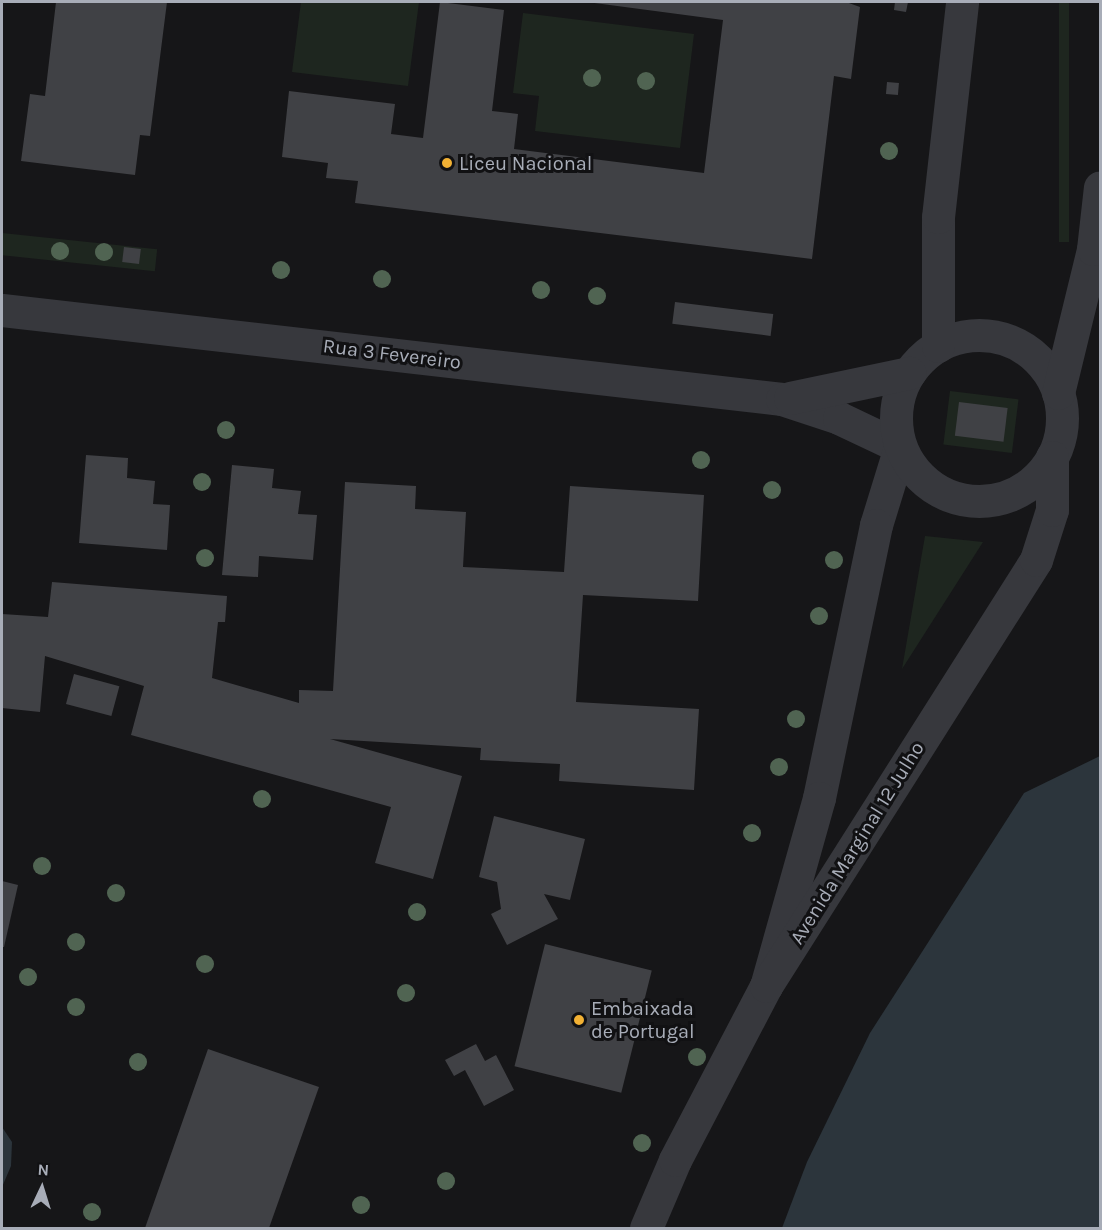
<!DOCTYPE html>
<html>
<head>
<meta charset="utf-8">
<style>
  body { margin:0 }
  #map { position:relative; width:1102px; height:1230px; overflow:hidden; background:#161618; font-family:Karla,sans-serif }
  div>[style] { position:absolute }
  .green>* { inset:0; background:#1e261f; transform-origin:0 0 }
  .water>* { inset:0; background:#2c353c }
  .building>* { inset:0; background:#404145; transform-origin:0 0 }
  .minor>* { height:33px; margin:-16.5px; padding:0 16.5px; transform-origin:16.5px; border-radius:16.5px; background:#37383d }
  .minor>.ring { margin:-16.5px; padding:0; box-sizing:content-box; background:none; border:33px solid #37383d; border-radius:50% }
  .trees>* { width:18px; height:18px; margin:-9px; border-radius:50%; background:#506452 }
  .dots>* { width:16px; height:16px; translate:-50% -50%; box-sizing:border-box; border:3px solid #111113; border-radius:50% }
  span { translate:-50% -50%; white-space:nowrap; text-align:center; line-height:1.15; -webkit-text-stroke:6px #111113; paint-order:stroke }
  .poi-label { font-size:20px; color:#a8adb8 }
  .left { translate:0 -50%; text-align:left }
  .street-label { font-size:20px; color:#a8adb8 }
  .frame { position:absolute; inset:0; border:3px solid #a8adb8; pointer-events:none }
  .north { position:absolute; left:12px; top:1158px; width:60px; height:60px; -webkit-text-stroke:4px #111113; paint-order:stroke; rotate:4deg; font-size:16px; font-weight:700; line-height:24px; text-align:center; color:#a8adb8 }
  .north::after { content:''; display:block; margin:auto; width:21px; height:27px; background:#a8adb8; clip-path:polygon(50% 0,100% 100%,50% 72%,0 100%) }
</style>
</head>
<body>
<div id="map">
  <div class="green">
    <i style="clip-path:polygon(301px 2px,419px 2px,408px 86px,292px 72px)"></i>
    <i style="left:1059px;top:2px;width:10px;height:240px"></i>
    <i style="clip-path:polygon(523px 13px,694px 34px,680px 148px,535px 131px,539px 96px,513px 93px)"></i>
    <i style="left:2px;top:233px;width:156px;height:22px;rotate:6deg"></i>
    <i style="left:950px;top:391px;width:69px;height:54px;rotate:7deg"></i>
    <i style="clip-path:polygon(925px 536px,983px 542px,902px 669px)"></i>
  </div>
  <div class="water">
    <i style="clip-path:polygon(1100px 756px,1100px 1228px,782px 1228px,807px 1162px,870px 1033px,1024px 793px)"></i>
    <i style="clip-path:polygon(2px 1127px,12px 1142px,11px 1166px,2px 1187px)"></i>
  </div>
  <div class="building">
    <i style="clip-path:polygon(56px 2px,167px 2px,150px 136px,140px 135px,135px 175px,21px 161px,30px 94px,45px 96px)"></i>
    <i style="clip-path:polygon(440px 2px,504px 10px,492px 111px,518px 114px,514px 149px,704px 173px,723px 20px,587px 2px,846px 2px,860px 7px,851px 79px,834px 76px,812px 259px,355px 203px,358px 181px,326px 178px,328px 163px,282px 157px,289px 91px,395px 104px,391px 134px,423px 138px)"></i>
    <i style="clip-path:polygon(895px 2px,908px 2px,906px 12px,894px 10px)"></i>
    <i style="left:887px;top:82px;width:12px;height:12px;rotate:5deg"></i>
    <i style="left:124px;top:247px;width:17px;height:15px;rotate:7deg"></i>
    <i style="left:675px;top:302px;width:99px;height:22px;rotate:7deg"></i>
    <i style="left:959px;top:402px;width:49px;height:34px;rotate:7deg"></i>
    <i style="clip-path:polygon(86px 455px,128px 458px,127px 478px,155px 481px,153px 504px,170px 505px,167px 550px,79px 543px)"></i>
    <i style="clip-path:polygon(232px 465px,274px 469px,272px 488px,301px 491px,298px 514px,317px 515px,313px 560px,259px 556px,258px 577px,222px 575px)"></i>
    <i style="clip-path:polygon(345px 482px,416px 486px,415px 509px,466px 512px,463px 567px,564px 572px,570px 486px,704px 495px,698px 601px,583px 595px,576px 702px,699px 709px,694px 790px,559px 781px,560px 764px,480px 760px,481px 748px,330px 739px,462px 776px,433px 879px,375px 863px,391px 807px,131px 735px,144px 686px,45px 656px,40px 712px,2px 708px,2px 614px,48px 617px,52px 582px,227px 596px,225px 622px,218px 622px,212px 678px,299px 703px,299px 690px,333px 691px)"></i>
    <i style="left:74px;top:674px;width:47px;height:31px;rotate:15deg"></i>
    <i style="clip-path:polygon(494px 816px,585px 839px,570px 900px,544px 894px,558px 919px,507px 945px,491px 914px,501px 909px,497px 882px,479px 877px)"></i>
    <i style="clip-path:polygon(2px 881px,18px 885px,4px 947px,2px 947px)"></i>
    <i style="left:545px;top:944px;width:110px;height:126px;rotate:14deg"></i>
    <i style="clip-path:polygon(476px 1044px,485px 1061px,496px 1055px,514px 1090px,484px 1106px,465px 1070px,454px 1076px,445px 1060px)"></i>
    <i style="clip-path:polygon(208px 1049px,319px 1087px,269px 1228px,145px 1228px)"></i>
  </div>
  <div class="minor">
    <i style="left:2px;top:310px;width:785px;rotate:6.51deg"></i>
    <i style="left:782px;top:399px;width:60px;rotate:18.4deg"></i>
    <i style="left:839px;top:418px;width:68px;rotate:25.4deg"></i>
    <i style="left:900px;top:447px;width:82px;rotate:107.1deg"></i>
    <i style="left:876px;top:525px;width:279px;rotate:101.8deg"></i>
    <i style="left:819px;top:798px;width:195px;rotate:105.7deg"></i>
    <i class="ring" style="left:896px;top:335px;width:133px;height:133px"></i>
    <i style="left:938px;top:346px;width:129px;rotate:-90deg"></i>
    <i style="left:938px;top:217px;width:216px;rotate:-83.6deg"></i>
    <i style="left:1058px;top:393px;width:148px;rotate:-76.3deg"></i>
    <i style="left:1093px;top:249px;width:62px;rotate:-83.6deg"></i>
    <i style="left:790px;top:398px;width:122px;rotate:-11.9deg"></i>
    <i style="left:646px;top:1228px;width:74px;rotate:-66.9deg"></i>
    <i style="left:675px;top:1160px;width:196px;rotate:-62.4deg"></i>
    <i style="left:766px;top:986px;width:504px;rotate:-57.63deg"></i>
    <i style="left:1036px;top:560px;width:52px;rotate:-72.3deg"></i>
    <i style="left:1052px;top:510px;width:53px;rotate:-90deg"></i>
  </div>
  <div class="trees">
    <i style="left:592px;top:78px"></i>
    <i style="left:646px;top:81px"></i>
    <i style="left:889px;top:151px"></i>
    <i style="left:60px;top:251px"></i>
    <i style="left:104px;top:252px"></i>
    <i style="left:281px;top:270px"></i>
    <i style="left:382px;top:279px"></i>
    <i style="left:541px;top:290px"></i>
    <i style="left:597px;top:296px"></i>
    <i style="left:226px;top:430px"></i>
    <i style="left:701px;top:460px"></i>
    <i style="left:202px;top:482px"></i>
    <i style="left:772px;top:490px"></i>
    <i style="left:205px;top:558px"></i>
    <i style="left:834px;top:560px"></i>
    <i style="left:819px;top:616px"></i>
    <i style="left:796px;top:719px"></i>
    <i style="left:779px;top:767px"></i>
    <i style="left:262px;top:799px"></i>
    <i style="left:752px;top:833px"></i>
    <i style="left:42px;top:866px"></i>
    <i style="left:116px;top:893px"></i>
    <i style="left:417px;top:912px"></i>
    <i style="left:76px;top:942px"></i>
    <i style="left:205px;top:964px"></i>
    <i style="left:28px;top:977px"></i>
    <i style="left:406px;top:993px"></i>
    <i style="left:76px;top:1007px"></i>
    <i style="left:697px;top:1057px"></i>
    <i style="left:138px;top:1062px"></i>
    <i style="left:642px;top:1143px"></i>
    <i style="left:446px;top:1181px"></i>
    <i style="left:361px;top:1205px"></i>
    <i style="left:92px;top:1212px"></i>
  </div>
  <div class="dots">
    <i style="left:447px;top:163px;background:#f2b134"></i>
    <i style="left:579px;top:1020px;background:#f2b134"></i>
  </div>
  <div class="poi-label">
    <span class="left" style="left:459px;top:163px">Liceu Nacional</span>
    <span class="left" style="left:591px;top:1020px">Embaixada<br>de Portugal</span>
  </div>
  <div class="street-label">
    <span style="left:392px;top:354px;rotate:7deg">Rua 3 Fevereiro</span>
    <span style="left:857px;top:843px;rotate:-58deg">Avenida Marginal 12 Julho</span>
  </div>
  <div class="frame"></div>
  <div class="north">N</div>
</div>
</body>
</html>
